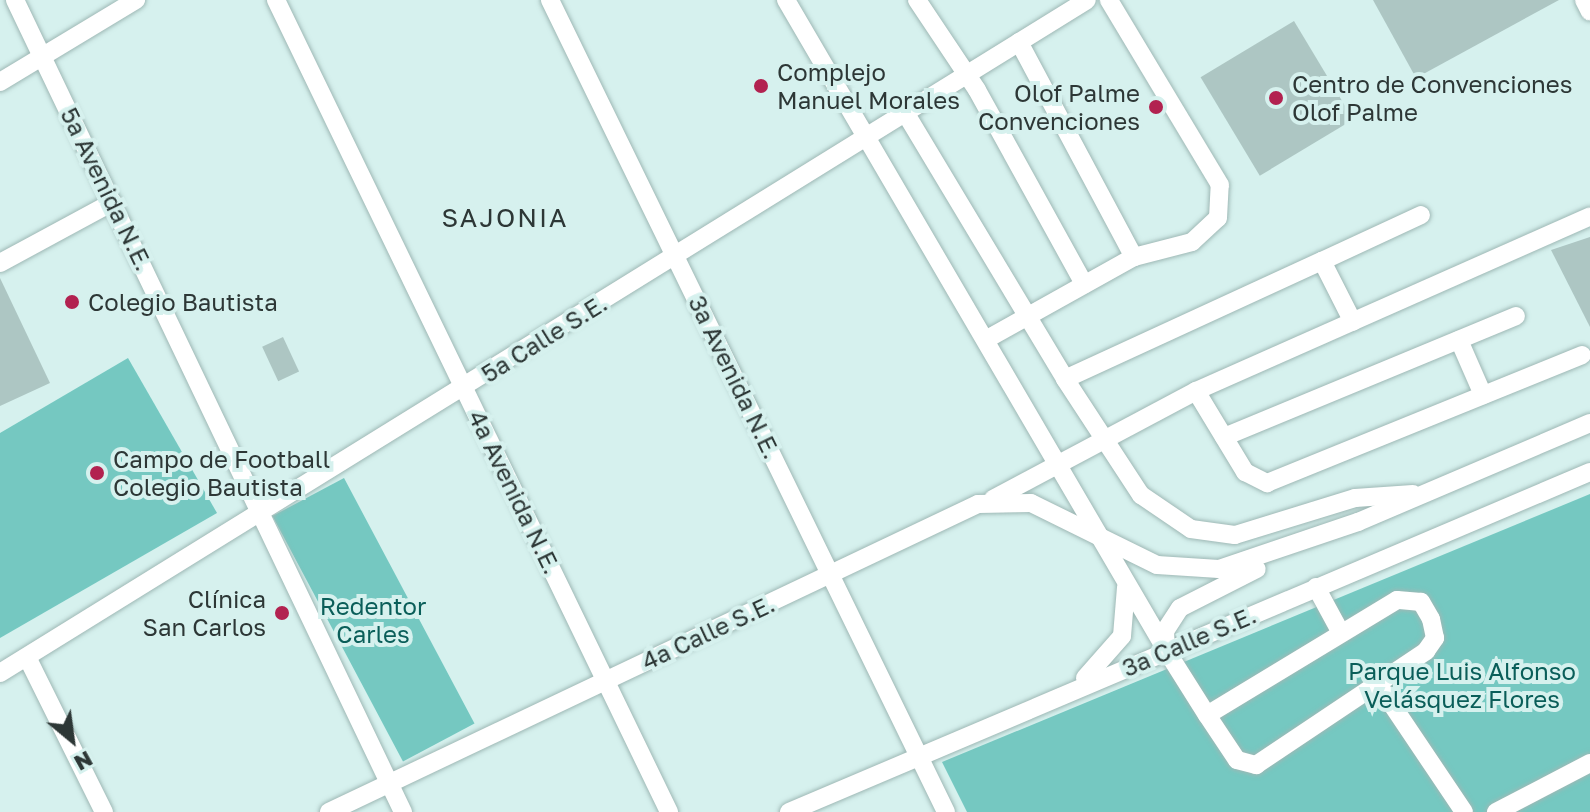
<!DOCTYPE html>
<html>
<head>
<meta charset="utf-8">
<style>
  body { margin:0 }
  #map { position:relative; width:1590px; height:812px; overflow:hidden; background:#d6f1ee; font-family:"Golos Text",sans-serif }
  div>[style] { position:absolute }
  .green>* { inset:0; background:#75c8c1; transform-origin:0 0 }
  .building>* { inset:0; background:#adc6c3; transform-origin:0 0 }
  .roads { filter:drop-shadow(0 0 2px #9eb8b5) drop-shadow(0 0 2px #9eb8b5) }
  .minor>* { height:18px; margin:-9px; padding:0 9px; transform-origin:9px; border-radius:9px; background:#fff }
  .dots>* { width:22px; height:22px; translate:-50% -50%; box-sizing:border-box; border:4px solid #d6f1ee; border-radius:50% }
  span { translate:-50% -50%; white-space:nowrap; text-align:center; line-height:1.15; -webkit-text-stroke:8px #d6f1ee; paint-order:stroke }
  .poi-label { font-size:24px; color:#2d3736 }
  .left { translate:0 -50%; text-align:left }
  .right { translate:-100% -50%; text-align:right }
  .street-label { font-size:24px; color:#2d3736 }
  .park-label { font-size:24px; color:#0a5e59 }
  .neighbourhood-label { font-size:26px; color:#2d3736; letter-spacing:2px }
  .north { position:absolute; left:32px; top:700px; width:80px; height:80px; -webkit-text-stroke:6px #d6f1ee; paint-order:stroke; rotate:151deg; font-size:22px; font-weight:700; line-height:32px; text-align:center; color:#2d3736 }
  .north::after { content:''; display:block; margin:auto; width:28px; height:36px; background:#2d3736; clip-path:polygon(50% 0,100% 100%,50% 72%,0 100%) }
</style>
</head>
<body>
<div id="map">
  <div class="green">
    <i style="clip-path:polygon(128px 358px,217px 513px,0 638px,0 433px)"></i>
    <i style="left:344px;top:478px;width:278px;height:81px;rotate:62deg"></i>
    <i style="clip-path:polygon(1590px 494px,1590px 812px,967px 812px,942px 762px)"></i>
  </div>
  <div class="building">
    <i style="clip-path:polygon(1373px 0,1559px 0,1416px 78px)"></i>
    <i style="left:1294px;top:21px;width:115px;height:109px;rotate:59deg"></i>
    <i style="clip-path:polygon(1590px 237px,1590px 327px,1551px 250px)"></i>
    <i style="clip-path:polygon(0 278px,50px 383px,0 406px)"></i>
    <i style="left:283px;top:337px;width:38px;height:23px;rotate:65deg"></i>
  </div>
  <div class="roads">
    <div class="minor">
      <i style="left:15px;top:0;width:900px;rotate:64.46deg"></i>
      <i style="left:276px;top:0;width:902px;rotate:64.17deg"></i>
      <i style="left:550px;top:0;width:903px;rotate:64deg"></i>
      <i style="left:786px;top:0;width:753px;rotate:59.69deg"></i>
      <i style="left:1166px;top:650px;width:77px;rotate:57.8deg"></i>
      <i style="left:1207px;top:715px;width:54px;rotate:56.3deg"></i>
      <i style="left:1237px;top:760px;width:20px;rotate:15deg"></i>
      <i style="left:1256px;top:765px;width:205px;rotate:-33.8deg"></i>
      <i style="left:1426px;top:651px;width:16px;rotate:-55deg"></i>
      <i style="left:1435px;top:638px;width:19px;rotate:-102deg"></i>
      <i style="left:1431px;top:619px;width:20px;rotate:-120deg"></i>
      <i style="left:1421px;top:602px;width:24px;rotate:-175deg"></i>
      <i style="left:1397px;top:600px;width:222px;rotate:148.8deg"></i>
      <i style="left:917px;top:0;width:108px;rotate:56.3deg"></i>
      <i style="left:977px;top:90px;width:222px;rotate:61.1deg"></i>
      <i style="left:1584px;top:0;width:13px;rotate:63deg"></i>
      <i style="left:1019px;top:42px;width:244px;rotate:61.9deg"></i>
      <i style="left:0;top:82px;width:159px;rotate:-31.1deg"></i>
      <i style="left:906px;top:114px;width:309px;rotate:59deg"></i>
      <i style="left:1065px;top:379px;width:283px;rotate:-24.7deg"></i>
      <i style="left:1322px;top:261px;width:68px;rotate:63.1deg"></i>
      <i style="left:1322px;top:261px;width:109px;rotate:-24.9deg"></i>
      <i style="left:0;top:263px;width:128px;rotate:-28.4deg"></i>
      <i style="left:987px;top:339px;width:168px;rotate:-29.2deg"></i>
      <i style="left:1134px;top:257px;width:60px;rotate:-14.5deg"></i>
      <i style="left:1192px;top:242px;width:35px;rotate:-43deg"></i>
      <i style="left:1218px;top:218px;width:33px;rotate:-87deg"></i>
      <i style="left:1220px;top:185px;width:216px;rotate:-121deg"></i>
      <i style="left:1459px;top:340px;width:60px;rotate:66.4deg"></i>
      <i style="left:1065px;top:379px;width:139px;rotate:56.8deg"></i>
      <i style="left:1141px;top:495px;width:60px;rotate:34.2deg"></i>
      <i style="left:1191px;top:529px;width:44px;rotate:7.8deg"></i>
      <i style="left:1235px;top:535px;width:126px;rotate:-17.1deg"></i>
      <i style="left:1355px;top:498px;width:58px;rotate:-3.9deg"></i>
      <i style="left:1196px;top:391px;width:95px;rotate:58.8deg"></i>
      <i style="left:1245px;top:472px;width:25px;rotate:27deg"></i>
      <i style="left:1267px;top:483px;width:340px;rotate:-22.1deg"></i>
      <i style="left:1224px;top:437px;width:316px;rotate:-22.5deg"></i>
      <i style="left:993px;top:499px;width:230px;rotate:-28deg"></i>
      <i style="left:1196px;top:391px;width:431px;rotate:-23.9deg"></i>
      <i style="left:1316px;top:587px;width:52px;rotate:61.5deg"></i>
      <i style="left:1166px;top:650px;width:19px;rotate:-93deg"></i>
      <i style="left:1165px;top:631px;width:27px;rotate:-57deg"></i>
      <i style="left:1180px;top:608px;width:86px;rotate:-26.9deg"></i>
      <i style="left:27px;top:657px;width:173px;rotate:63.6deg"></i>
      <i style="left:0;top:673px;width:1278px;rotate:-31.76deg"></i>
      <i style="left:1085px;top:678px;width:56px;rotate:-48.6deg"></i>
      <i style="left:1122px;top:636px;width:49px;rotate:-85.3deg"></i>
      <i style="left:1378px;top:684px;width:154px;rotate:56.1deg"></i>
      <i style="left:329px;top:812px;width:718px;rotate:-25.39deg"></i>
      <i style="left:978px;top:504px;width:53px;rotate:-1.1deg"></i>
      <i style="left:1031px;top:503px;width:140px;rotate:26.2deg"></i>
      <i style="left:1157px;top:565px;width:62px;rotate:3.7deg"></i>
      <i style="left:1219px;top:569px;width:147px;rotate:-18.7deg"></i>
      <i style="left:1358px;top:522px;width:252px;rotate:-23.1deg"></i>
      <i style="left:789px;top:812px;width:870px;rotate:-23deg"></i>
      <i style="left:1496px;top:812px;width:106px;rotate:-27.5deg"></i>
    </div>
  </div>
  <div class="dots">
    <i style="left:761px;top:86px;background:#b22250"></i>
    <i style="left:1276px;top:98px;background:#b22250"></i>
    <i style="left:1156px;top:107px;background:#b22250"></i>
    <i style="left:72px;top:302px;background:#b22250"></i>
    <i style="left:97px;top:473px;background:#b22250"></i>
    <i style="left:282px;top:613px;background:#b22250"></i>
  </div>
  <div class="poi-label">
    <span class="left" style="left:777px;top:86px">Complejo<br>Manuel Morales</span>
    <span class="left" style="left:1292px;top:98px">Centro de Convenciones<br>Olof Palme</span>
    <span class="right" style="left:1140px;top:107px">Olof Palme<br>Convenciones</span>
    <span class="left" style="left:88px;top:302px">Colegio Bautista</span>
    <span class="left" style="left:113px;top:473px">Campo de Football<br>Colegio Bautista</span>
    <span class="right" style="left:266px;top:613px">Clínica<br>San Carlos</span>
  </div>
  <div class="street-label">
    <span style="left:107px;top:189px;rotate:64deg">5a Avenida N.E.</span>
    <span style="left:544px;top:338px;rotate:-32deg">5a Calle S.E.</span>
    <span style="left:735px;top:377px;rotate:64deg">3a Avenida N.E.</span>
    <span style="left:515px;top:492px;rotate:64deg">4a Avenida N.E.</span>
    <span style="left:708px;top:632px;rotate:-25deg">4a Calle S.E.</span>
    <span style="left:1189px;top:641px;rotate:-23deg">3a Calle S.E.</span>
  </div>
  <div class="park-label">
    <span style="left:373px;top:620px">Redentor<br>Carles</span>
    <span style="left:1462px;top:685px">Parque Luis Alfonso<br>Velásquez Flores</span>
  </div>
  <div class="neighbourhood-label">
    <span style="left:505px;top:218px">SAJONIA</span>
  </div>
  <div class="north">N</div>
</div>
</body>
</html>
